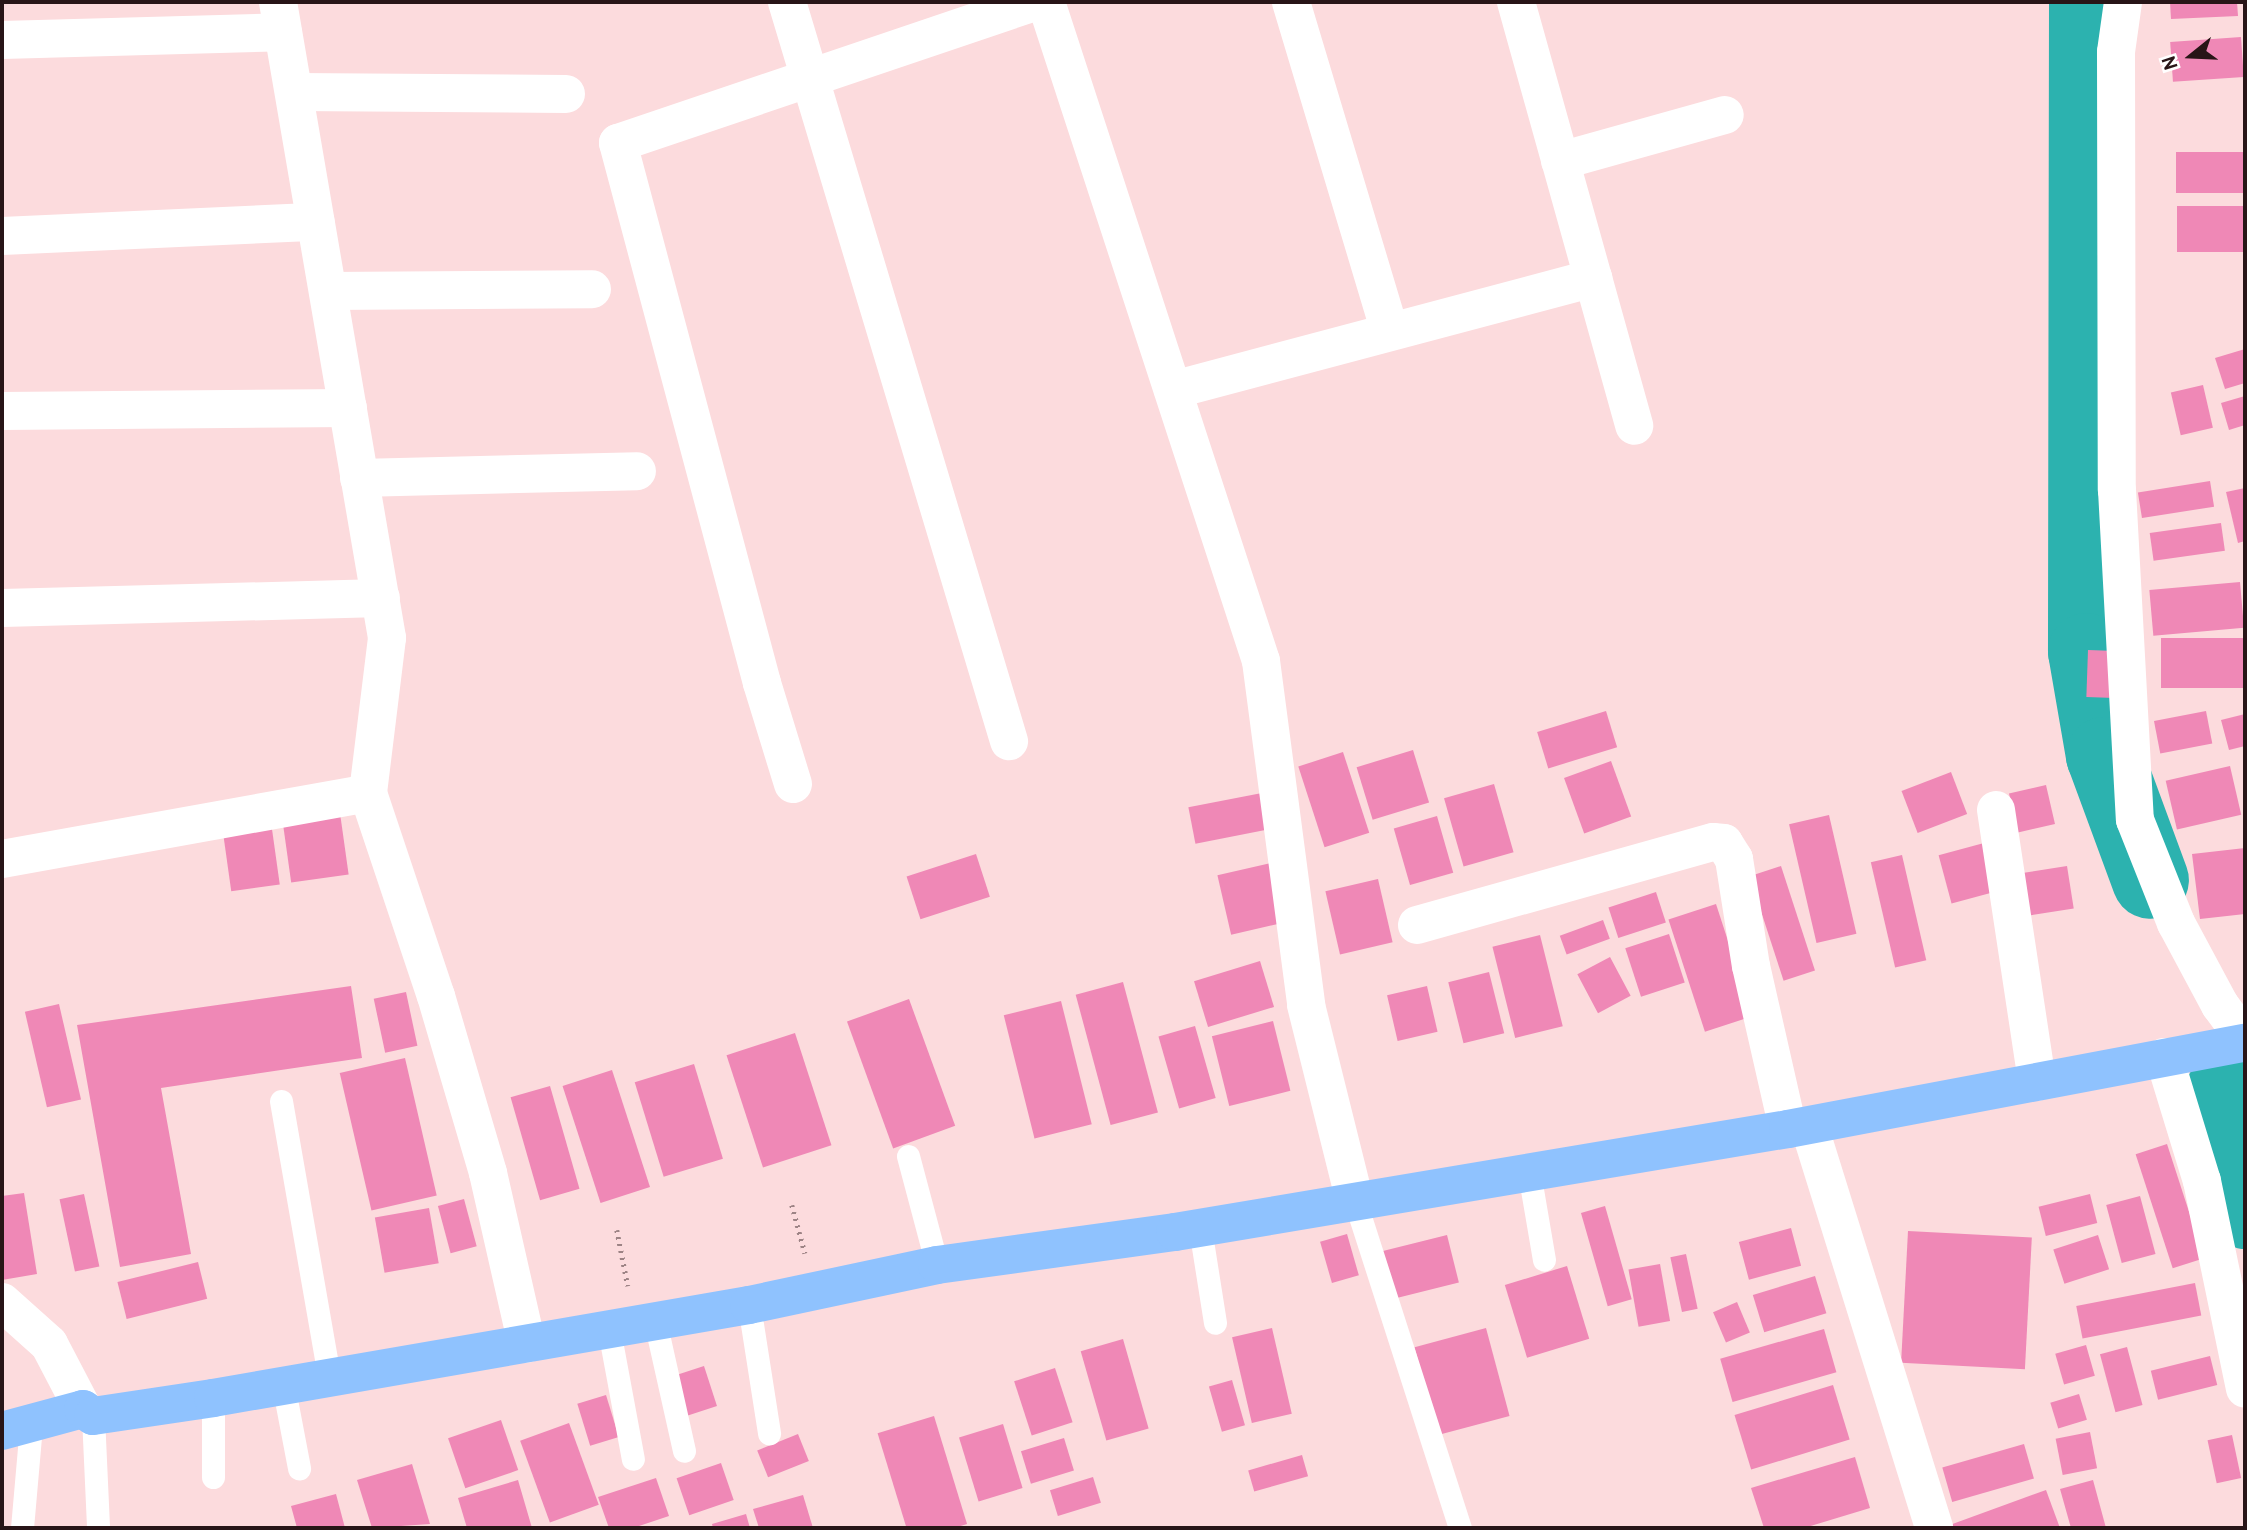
<!DOCTYPE html>
<html>
<head>
<meta charset="utf-8">
<style>
  body { margin:0 }
  #map { position:relative; width:2247px; height:1530px; overflow:hidden; background:#fcdbdd; font-family:Overpass,sans-serif }
  div>[style] { position:absolute }
  .river>* { height:77px; margin:-38.5px; padding:0 38.5px; transform-origin:38.5px; border-radius:38.5px; background:#2cb2af }
  .building>* { inset:0; background:#ef88b6; transform-origin:0 0 }
  .path>* { height:4.5px; margin-top:-2.25px; transform-origin:0; background:repeating-linear-gradient(90deg,#9d8385 0 2px,transparent 0 7px) }
  .lane>* { height:23px; margin:-11.5px; padding:0 11.5px; transform-origin:11.5px; border-radius:11.5px; background:#fff }
  .street>* { height:38px; margin:-19px; padding:0 19px; transform-origin:19px; border-radius:19px; background:#fff }
  .highway>* { height:38px; margin:-19px; padding:0 19px; transform-origin:19px; border-radius:19px; background:#8fc2fe }
  span { translate:-50% -50%; white-space:nowrap; text-align:center; line-height:1.15; -webkit-text-stroke:5px #fff; paint-order:stroke }
  .frame { position:absolute; inset:0; border:4px solid #281517; pointer-events:none }
  .north { position:absolute; left:2156px; top:21px; width:70px; height:70px; -webkit-text-stroke:5px #fff; paint-order:stroke; rotate:252deg; font-size:19px; font-weight:700; line-height:28px; text-align:center; color:#281517 }
  .north::after { content:''; display:block; margin:auto; width:24px; height:32px; background:#281517; clip-path:polygon(50% 0,100% 100%,50% 72%,0 100%) }
</style>
</head>
<body>
<div id="map">
  <div class="river">
    <i style="left:2087px;top:2px;width:649px;rotate:90.09deg"></i>
    <i style="left:2086px;top:651px;width:106px;rotate:80.2deg"></i>
    <i style="left:2104px;top:755px;width:133px;rotate:69.8deg"></i>
    <i style="left:2223px;top:1091px;width:121px;rotate:79.5deg"></i>
  </div>
  <div class="building">
    <i style="clip-path:polygon(2170px 2px,2237px 2px,2238px 16px,2171px 19px)"></i>
    <i style="left:2241px;top:37px;width:40px;height:71px;rotate:86deg"></i>
    <i style="left:2245px;top:152px;width:41px;height:69px;rotate:90deg"></i>
    <i style="left:2245px;top:206px;width:46px;height:68px;rotate:90deg"></i>
    <i style="clip-path:polygon(2245px 349px,2245px 383px,2225px 389px,2215px 358px)"></i>
    <i style="left:2203px;top:385px;width:44px;height:33px;rotate:77deg"></i>
    <i style="clip-path:polygon(2245px 396px,2245px 425px,2229px 430px,2221px 403px)"></i>
    <i style="left:2210px;top:481px;width:26px;height:73px;rotate:81deg"></i>
    <i style="clip-path:polygon(2245px 488px,2245px 541px,2238px 543px,2226px 492px)"></i>
    <i style="left:2221px;top:523px;width:28px;height:72px;rotate:82deg"></i>
    <i style="left:2240px;top:582px;width:46px;height:91px;rotate:85deg"></i>
    <i style="left:2245px;top:638px;width:50px;height:84px;rotate:90deg"></i>
    <i style="left:2088px;top:650px;width:28px;height:47px;rotate:2deg"></i>
    <i style="left:1606px;top:711px;width:38px;height:72px;rotate:73deg"></i>
    <i style="left:2206px;top:711px;width:33px;height:53px;rotate:79deg"></i>
    <i style="clip-path:polygon(2245px 714px,2245px 746px,2229px 750px,2221px 720px)"></i>
    <i style="left:1413px;top:750px;width:55px;height:59px;rotate:73deg"></i>
    <i style="left:1343px;top:752px;width:85px;height:47px;rotate:72deg"></i>
    <i style="left:1611px;top:761px;width:59px;height:50px;rotate:70deg"></i>
    <i style="left:2230px;top:766px;width:50px;height:66px;rotate:77deg"></i>
    <i style="left:1951px;top:772px;width:45px;height:53px;rotate:69deg"></i>
    <i style="left:1494px;top:784px;width:71px;height:52px;rotate:74deg"></i>
    <i style="left:2046px;top:785px;width:40px;height:38px;rotate:77deg"></i>
    <i style="left:1262px;top:793px;width:37px;height:75px;rotate:79deg"></i>
    <i style="left:340px;top:813px;width:62px;height:58px;rotate:82deg"></i>
    <i style="left:1829px;top:815px;width:122px;height:41px;rotate:77deg"></i>
    <i style="left:1437px;top:816px;width:59px;height:45px;rotate:74deg"></i>
    <i style="left:271px;top:822px;width:63px;height:49px;rotate:82deg"></i>
    <i style="left:1984px;top:843px;width:50px;height:47px;rotate:75deg"></i>
    <i style="clip-path:polygon(2245px 848px,2245px 914px,2200px 919px,2192px 854px)"></i>
    <i style="left:976px;top:854px;width:45px;height:73px;rotate:72deg"></i>
    <i style="left:1902px;top:855px;width:108px;height:32px;rotate:77deg"></i>
    <i style="left:1271px;top:863px;width:61px;height:55px;rotate:77deg"></i>
    <i style="left:1781px;top:866px;width:110px;height:33px;rotate:72deg"></i>
    <i style="left:2067px;top:866px;width:43px;height:55px;rotate:81deg"></i>
    <i style="left:1378px;top:879px;width:65px;height:54px;rotate:77deg"></i>
    <i style="left:1656px;top:892px;width:32px;height:50px;rotate:72deg"></i>
    <i style="left:1716px;top:904px;width:118px;height:50px;rotate:72deg"></i>
    <i style="left:1603px;top:920px;width:20px;height:46px;rotate:70deg"></i>
    <i style="left:1669px;top:934px;width:51px;height:46px;rotate:72deg"></i>
    <i style="left:1540px;top:935px;width:94px;height:49px;rotate:76deg"></i>
    <i style="left:1610px;top:957px;width:44px;height:37px;rotate:62deg"></i>
    <i style="left:1260px;top:961px;width:48px;height:69px;rotate:73deg"></i>
    <i style="left:1489px;top:972px;width:63px;height:42px;rotate:76deg"></i>
    <i style="left:1123px;top:982px;width:135px;height:49px;rotate:75deg"></i>
    <i style="clip-path:polygon(351px 986px,362px 1058px,161px 1088px,191px 1254px,120px 1267px,77px 1025px)"></i>
    <i style="left:1427px;top:986px;width:47px;height:41px;rotate:77deg"></i>
    <i style="left:406px;top:992px;width:55px;height:33px;rotate:78deg"></i>
    <i style="left:909px;top:999px;width:135px;height:66px;rotate:70deg"></i>
    <i style="left:1061px;top:1001px;width:127px;height:59px;rotate:76deg"></i>
    <i style="left:59px;top:1004px;width:98px;height:35px;rotate:77deg"></i>
    <i style="left:1273px;top:1021px;width:72px;height:63px;rotate:76deg"></i>
    <i style="left:1195px;top:1026px;width:75px;height:38px;rotate:74deg"></i>
    <i style="left:795px;top:1033px;width:118px;height:72px;rotate:72deg"></i>
    <i style="left:405px;top:1058px;width:141px;height:67px;rotate:77deg"></i>
    <i style="left:694px;top:1064px;width:99px;height:62px;rotate:73deg"></i>
    <i style="left:612px;top:1070px;width:123px;height:52px;rotate:72deg"></i>
    <i style="left:550px;top:1086px;width:107px;height:41px;rotate:74deg"></i>
    <i style="left:2167px;top:1144px;width:120px;height:33px;rotate:72deg"></i>
    <i style="clip-path:polygon(24px 1193px,37px 1274px,2px 1280px,2px 1196px)"></i>
    <i style="left:84px;top:1194px;width:74px;height:25px;rotate:78deg"></i>
    <i style="left:2090px;top:1194px;width:30px;height:53px;rotate:76deg"></i>
    <i style="left:2140px;top:1196px;width:60px;height:35px;rotate:75deg"></i>
    <i style="left:464px;top:1199px;width:49px;height:27px;rotate:75deg"></i>
    <i style="left:1605px;top:1206px;width:97px;height:25px;rotate:74deg"></i>
    <i style="left:429px;top:1208px;width:56px;height:55px;rotate:80deg"></i>
    <i style="left:1791px;top:1228px;width:39px;height:54px;rotate:75deg"></i>
    <i style="left:1908px;top:1231px;width:124px;height:132px;rotate:3deg"></i>
    <i style="left:1347px;top:1234px;width:43px;height:28px;rotate:74deg"></i>
    <i style="left:1447px;top:1235px;width:49px;height:66px;rotate:76deg"></i>
    <i style="left:2098px;top:1235px;width:36px;height:47px;rotate:72deg"></i>
    <i style="left:1686px;top:1254px;width:56px;height:16px;rotate:78deg"></i>
    <i style="left:198px;top:1262px;width:38px;height:83px;rotate:76deg"></i>
    <i style="left:1660px;top:1264px;width:58px;height:32px;rotate:80deg"></i>
    <i style="left:1567px;top:1266px;width:76px;height:65px;rotate:73deg"></i>
    <i style="left:1815px;top:1276px;width:39px;height:65px;rotate:73deg"></i>
    <i style="left:2195px;top:1283px;width:33px;height:121px;rotate:79deg"></i>
    <i style="left:1737px;top:1302px;width:33px;height:26px;rotate:67deg"></i>
    <i style="left:1272px;top:1328px;width:88px;height:41px;rotate:77deg"></i>
    <i style="left:1486px;top:1328px;width:91px;height:74px;rotate:75deg"></i>
    <i style="left:1824px;top:1329px;width:45px;height:108px;rotate:74deg"></i>
    <i style="left:1123px;top:1339px;width:93px;height:44px;rotate:74deg"></i>
    <i style="left:2086px;top:1345px;width:32px;height:32px;rotate:74deg"></i>
    <i style="left:2127px;top:1347px;width:60px;height:28px;rotate:75deg"></i>
    <i style="left:2210px;top:1356px;width:30px;height:61px;rotate:76deg"></i>
    <i style="left:704px;top:1366px;width:42px;height:33px;rotate:72deg"></i>
    <i style="left:1055px;top:1368px;width:57px;height:43px;rotate:72deg"></i>
    <i style="left:1232px;top:1380px;width:47px;height:24px;rotate:74deg"></i>
    <i style="left:1833px;top:1385px;width:57px;height:103px;rotate:73deg"></i>
    <i style="left:2079px;top:1394px;width:27px;height:30px;rotate:73deg"></i>
    <i style="left:606px;top:1395px;width:44px;height:30px;rotate:73deg"></i>
    <i style="left:934px;top:1416px;width:113px;height:59px;rotate:73deg"></i>
    <i style="left:501px;top:1420px;width:53px;height:56px;rotate:71deg"></i>
    <i style="left:569px;top:1423px;width:87px;height:52px;rotate:70deg"></i>
    <i style="left:1003px;top:1424px;width:67px;height:46px;rotate:73deg"></i>
    <i style="left:2090px;top:1432px;width:37px;height:35px;rotate:79deg"></i>
    <i style="left:798px;top:1434px;width:29px;height:44px;rotate:68deg"></i>
    <i style="left:2232px;top:1435px;width:44px;height:25px;rotate:78deg"></i>
    <i style="left:1064px;top:1438px;width:34px;height:45px;rotate:73deg"></i>
    <i style="left:2024px;top:1444px;width:36px;height:85px;rotate:74deg"></i>
    <i style="left:1302px;top:1455px;width:22px;height:56px;rotate:74deg"></i>
    <i style="clip-path:polygon(1855px 1457px,1870px 1508px,1804px 1528px,1764px 1528px,1751px 1488px)"></i>
    <i style="left:721px;top:1463px;width:39px;height:47px;rotate:71deg"></i>
    <i style="clip-path:polygon(412px 1464px,430px 1524px,372px 1528px,357px 1480px)"></i>
    <i style="left:1093px;top:1477px;width:27px;height:45px;rotate:73deg"></i>
    <i style="clip-path:polygon(656px 1478px,669px 1516px,633px 1528px,609px 1528px,598px 1497px)"></i>
    <i style="clip-path:polygon(518px 1480px,532px 1528px,467px 1528px,458px 1498px)"></i>
    <i style="clip-path:polygon(2093px 1480px,2106px 1528px,2071px 1528px,2060px 1489px)"></i>
    <i style="clip-path:polygon(2046px 1490px,2060px 1528px,1947px 1528px,1947px 1526px)"></i>
    <i style="clip-path:polygon(336px 1494px,345px 1528px,297px 1528px,291px 1506px)"></i>
    <i style="clip-path:polygon(803px 1495px,813px 1528px,759px 1528px,753px 1509px)"></i>
    <i style="clip-path:polygon(746px 1514px,750px 1528px,713px 1528px,712px 1524px)"></i>
  </div>
  <div class="path">
    <i style="left:792px;top:1205px;width:50px;rotate:74.8deg"></i>
    <i style="left:617px;top:1230px;width:57px;rotate:78.9deg"></i>
  </div>
  <div class="lane">
    <i style="left:281px;top:1101px;width:280px;rotate:80.1deg"></i>
    <i style="left:908px;top:1156px;width:113px;rotate:75.1deg"></i>
    <i style="left:1529px;top:1172px;width:89px;rotate:80.3deg"></i>
    <i style="left:1355px;top:1201px;width:343px;rotate:72.2deg"></i>
    <i style="left:1200px;top:1228px;width:96px;rotate:81deg"></i>
    <i style="left:749px;top:1305px;width:130px;rotate:81.1deg"></i>
    <i style="left:655px;top:1321px;width:133px;rotate:77.4deg"></i>
    <i style="left:609px;top:1330px;width:131px;rotate:79.5deg"></i>
    <i style="left:283px;top:1384px;width:86px;rotate:79.2deg"></i>
    <i style="left:213px;top:1398px;width:79px;rotate:90deg"></i>
    <i style="left:93px;top:1416px;width:112px;rotate:87.4deg"></i>
    <i style="left:22px;top:1528px;width:102px;rotate:-85deg"></i>
  </div>
  <div class="street">
    <i style="left:278px;top:2px;width:645px;rotate:80.27deg"></i>
    <i style="left:387px;top:638px;width:156px;rotate:97deg"></i>
    <i style="left:787px;top:2px;width:772px;rotate:73.28deg"></i>
    <i style="left:1046px;top:2px;width:693px;rotate:71.93deg"></i>
    <i style="left:1261px;top:661px;width:347px;rotate:82.5deg"></i>
    <i style="left:1306px;top:1005px;width:202px;rotate:76deg"></i>
    <i style="left:1291px;top:2px;width:344px;rotate:73.3deg"></i>
    <i style="left:1516px;top:2px;width:440px;rotate:74.4deg"></i>
    <i style="left:2123px;top:2px;width:50px;rotate:98deg"></i>
    <i style="left:2116px;top:52px;width:438px;rotate:89.9deg"></i>
    <i style="left:2117px;top:490px;width:330px;rotate:86.9deg"></i>
    <i style="left:2135px;top:820px;width:111px;rotate:68.3deg"></i>
    <i style="left:2176px;top:923px;width:93px;rotate:61.8deg"></i>
    <i style="left:2220px;top:1005px;width:42px;rotate:53.7deg"></i>
    <i style="left:2px;top:40px;width:281px;rotate:-1.6deg"></i>
    <i style="left:294px;top:92px;width:272px;rotate:0.4deg"></i>
    <i style="left:1560px;top:161px;width:171px;rotate:-15.6deg"></i>
    <i style="left:2px;top:236px;width:314px;rotate:-2.6deg"></i>
    <i style="left:328px;top:291px;width:264px;rotate:-0.4deg"></i>
    <i style="left:1173px;top:390px;width:435px;rotate:-14.9deg"></i>
    <i style="left:2px;top:411px;width:346px;rotate:-0.5deg"></i>
    <i style="left:359px;top:478px;width:278px;rotate:-1.4deg"></i>
    <i style="left:2px;top:608px;width:379px;rotate:-1.5deg"></i>
    <i style="left:793px;top:784px;width:106px;rotate:-107.1deg"></i>
    <i style="left:762px;top:683px;width:559px;rotate:-104.93deg"></i>
    <i style="left:618px;top:143px;width:440px;rotate:-18.7deg"></i>
    <i style="left:1996px;top:810px;width:275px;rotate:81.4deg"></i>
    <i style="left:2px;top:859px;width:372px;rotate:-10.2deg"></i>
    <i style="left:368px;top:793px;width:214px;rotate:71.5deg"></i>
    <i style="left:436px;top:996px;width:184px;rotate:73.6deg"></i>
    <i style="left:488px;top:1173px;width:175px;rotate:77.2deg"></i>
    <i style="left:1417px;top:925px;width:307px;rotate:-15.7deg"></i>
    <i style="left:1713px;top:842px;width:11px;rotate:5deg"></i>
    <i style="left:1724px;top:843px;width:19px;rotate:58deg"></i>
    <i style="left:1734px;top:859px;width:108px;rotate:81deg"></i>
    <i style="left:1751px;top:966px;width:167px;rotate:77.2deg"></i>
    <i style="left:2164px;top:1057px;width:130px;rotate:73deg"></i>
    <i style="left:2202px;top:1181px;width:212px;rotate:78.3deg"></i>
    <i style="left:1809px;top:1126px;width:421px;rotate:72.7deg"></i>
    <i style="left:2px;top:1302px;width:63px;rotate:41.8deg"></i>
    <i style="left:49px;top:1344px;width:73px;rotate:62.4deg"></i>
  </div>
  <div class="highway">
    <i style="left:2px;top:1431px;width:84px;rotate:-15.2deg"></i>
    <i style="left:83px;top:1409px;width:12px;rotate:35deg"></i>
    <i style="left:93px;top:1416px;width:121px;rotate:-8.5deg"></i>
    <i style="left:213px;top:1398px;width:544px;rotate:-9.84deg"></i>
    <i style="left:749px;top:1305px;width:192px;rotate:-12deg"></i>
    <i style="left:937px;top:1265px;width:240px;rotate:-7.9deg"></i>
    <i style="left:1175px;top:1232px;width:622px;rotate:-9.54deg"></i>
    <i style="left:1788px;top:1129px;width:465px;rotate:-10.7deg"></i>
  </div>
  <div class="frame"></div>
  <div class="north">N</div>
</div>
</body>
</html>
